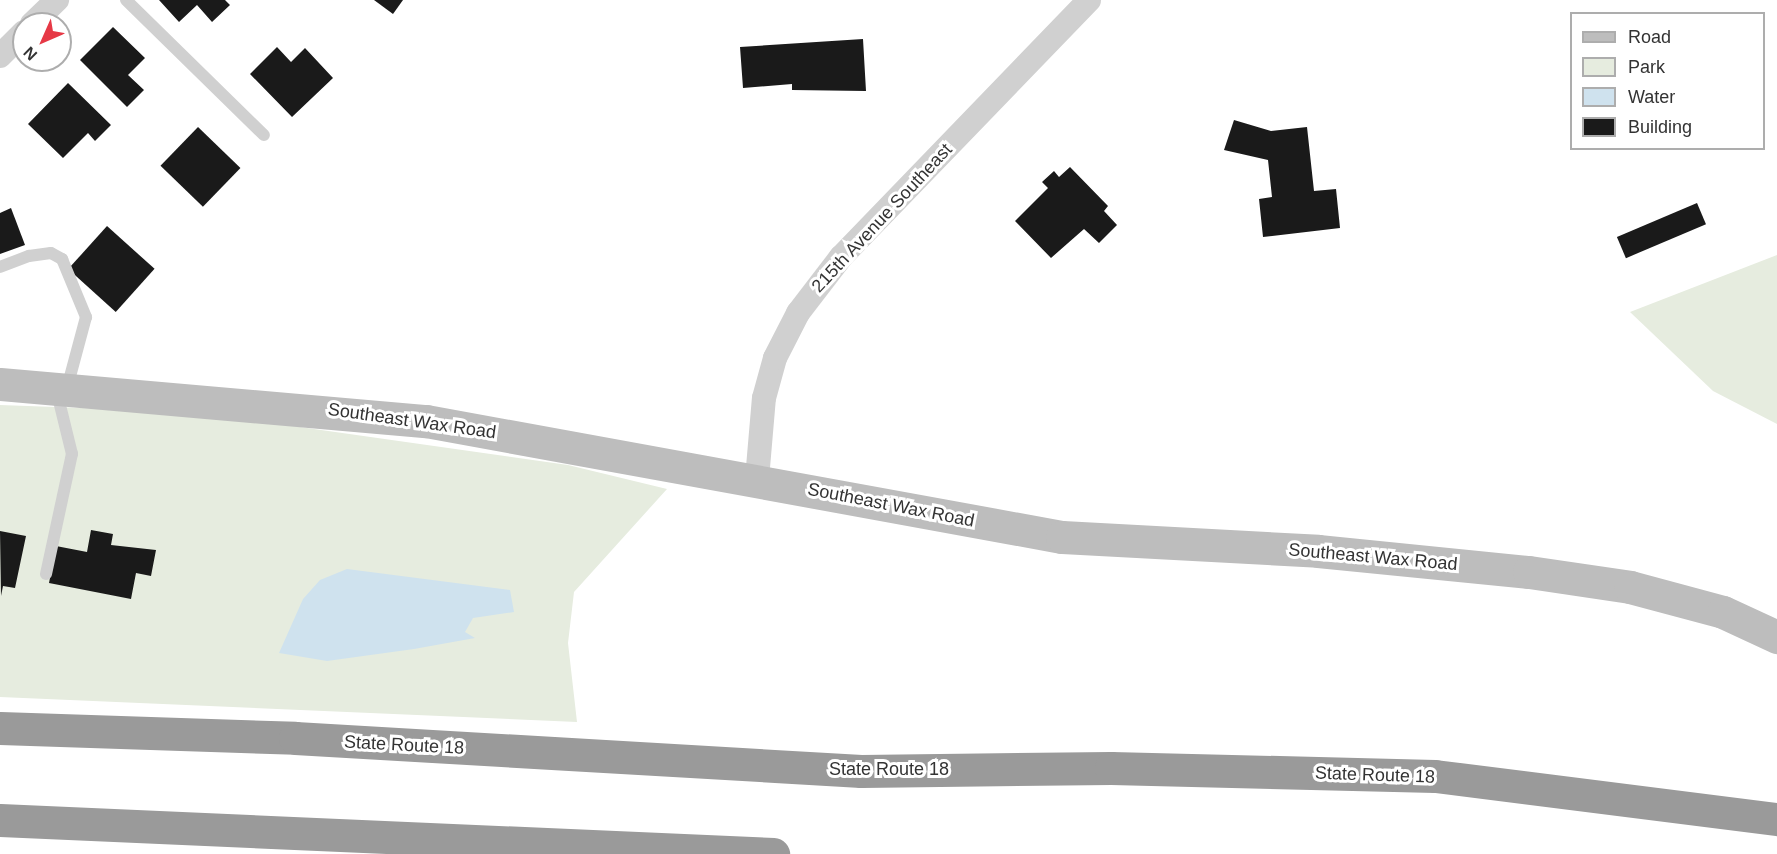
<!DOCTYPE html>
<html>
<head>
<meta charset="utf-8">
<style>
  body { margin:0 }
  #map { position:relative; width:1777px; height:854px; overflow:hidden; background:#fff; font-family:Helvetica,sans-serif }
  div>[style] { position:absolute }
  .green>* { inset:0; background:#e6ecdf }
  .water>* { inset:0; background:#cfe2ee }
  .building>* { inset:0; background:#1a1a1a; transform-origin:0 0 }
  .lane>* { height:12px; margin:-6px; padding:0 6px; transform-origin:6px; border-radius:6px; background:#d0d0d0 }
  .street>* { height:24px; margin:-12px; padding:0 12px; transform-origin:12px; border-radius:12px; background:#d0d0d0 }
  .secondary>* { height:33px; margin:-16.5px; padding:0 16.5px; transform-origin:16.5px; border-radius:16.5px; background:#bdbdbd }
  .highway>* { height:33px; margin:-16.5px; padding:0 16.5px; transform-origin:16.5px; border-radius:16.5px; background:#9a9a9a }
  span { translate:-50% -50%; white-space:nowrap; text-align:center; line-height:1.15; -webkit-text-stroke:6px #fff; paint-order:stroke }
  .street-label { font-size:18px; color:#333 }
  .legend { position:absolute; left:1570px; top:12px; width:195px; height:138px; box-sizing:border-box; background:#fff; border:2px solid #adadad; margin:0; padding:8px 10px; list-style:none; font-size:18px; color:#333 }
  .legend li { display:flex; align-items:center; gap:12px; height:30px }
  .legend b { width:30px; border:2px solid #adadad }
  .north { position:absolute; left:12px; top:12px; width:60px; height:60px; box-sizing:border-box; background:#fff; border:2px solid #adadad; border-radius:50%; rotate:225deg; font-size:16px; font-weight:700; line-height:24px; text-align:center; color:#333 }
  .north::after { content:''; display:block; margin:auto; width:21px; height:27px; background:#e63946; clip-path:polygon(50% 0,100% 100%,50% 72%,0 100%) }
</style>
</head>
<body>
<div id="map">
  <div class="green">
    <i style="clip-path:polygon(1777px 255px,1777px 424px,1713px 391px,1630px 312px)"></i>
    <i style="clip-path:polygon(0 405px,193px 412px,568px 465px,667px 489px,574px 592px,568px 643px,577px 722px,0 697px)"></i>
  </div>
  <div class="water">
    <i style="clip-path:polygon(347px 569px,510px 590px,514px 612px,473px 618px,465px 632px,475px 638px,414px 649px,327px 661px,279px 653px,303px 599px,320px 580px)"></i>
  </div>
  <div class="building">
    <i style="clip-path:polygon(159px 0,225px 0,230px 5px,212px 22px,197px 5px,179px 22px)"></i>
    <i style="clip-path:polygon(374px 0,403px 0,393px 14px)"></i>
    <i style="clip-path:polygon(113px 27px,145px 58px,128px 75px,144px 90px,127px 107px,80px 60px)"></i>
    <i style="clip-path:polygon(863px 39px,866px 91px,792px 90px,792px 84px,743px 88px,740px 47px)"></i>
    <i style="clip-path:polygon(277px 47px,291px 62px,305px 48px,333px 78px,292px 117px,250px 74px)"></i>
    <i style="clip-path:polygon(68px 83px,111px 125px,95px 141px,88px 133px,63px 158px,28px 124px)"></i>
    <i style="clip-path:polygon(1234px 120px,1271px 131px,1307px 127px,1314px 191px,1336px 189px,1340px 228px,1263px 237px,1259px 199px,1272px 197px,1268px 160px,1224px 150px)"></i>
    <i style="left:198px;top:127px;width:59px;height:54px;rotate:44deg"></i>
    <i style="clip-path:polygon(1070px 167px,1108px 206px,1104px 211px,1117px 225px,1099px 243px,1084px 229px,1051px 258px,1015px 221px,1048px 188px,1042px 182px,1054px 171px,1059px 177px)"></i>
    <i style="left:1697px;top:203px;width:23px;height:87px;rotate:67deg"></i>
    <i style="clip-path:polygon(11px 208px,25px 245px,0 254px,0 213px)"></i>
    <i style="left:107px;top:226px;width:64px;height:58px;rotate:42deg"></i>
    <i style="clip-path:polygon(91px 530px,113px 534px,111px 545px,156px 550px,151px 576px,136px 573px,131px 599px,49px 583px,56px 546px,87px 552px)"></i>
    <i style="clip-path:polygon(0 531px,26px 536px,15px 588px,3px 586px,1px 596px)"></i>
  </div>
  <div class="lane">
    <i style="left:126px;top:0;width:193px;rotate:44.4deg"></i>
    <i style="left:0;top:267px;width:31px;rotate:-21deg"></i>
    <i style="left:29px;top:256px;width:22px;rotate:-8deg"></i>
    <i style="left:51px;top:253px;width:13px;rotate:29deg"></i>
    <i style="left:62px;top:259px;width:63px;rotate:67.5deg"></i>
    <i style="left:86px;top:317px;width:73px;rotate:105deg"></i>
    <i style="left:46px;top:574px;width:123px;rotate:-77.8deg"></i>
    <i style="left:72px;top:454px;width:67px;rotate:-103.8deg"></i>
  </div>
  <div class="street">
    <i style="left:32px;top:24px;width:35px;rotate:-44deg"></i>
    <i style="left:0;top:56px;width:34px;rotate:-45deg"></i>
    <i style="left:757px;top:479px;width:81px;rotate:-85.1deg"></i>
    <i style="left:764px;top:398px;width:41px;rotate:-74.6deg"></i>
    <i style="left:775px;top:358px;width:51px;rotate:-62.9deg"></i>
    <i style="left:798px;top:313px;width:71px;rotate:-52.5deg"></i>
    <i style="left:841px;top:257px;width:357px;rotate:-46deg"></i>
  </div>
  <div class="secondary">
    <i style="left:0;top:384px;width:428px;rotate:5deg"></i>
    <i style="left:426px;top:421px;width:646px;rotate:10.34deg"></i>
    <i style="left:1062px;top:537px;width:256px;rotate:3.1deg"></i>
    <i style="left:1318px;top:551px;width:212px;rotate:5.7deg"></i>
    <i style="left:1529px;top:572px;width:102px;rotate:8.4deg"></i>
    <i style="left:1630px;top:587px;width:96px;rotate:15deg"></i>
    <i style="left:1723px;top:612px;width:60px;rotate:24.8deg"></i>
  </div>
  <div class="highway">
    <i style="left:0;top:728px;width:295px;rotate:1.9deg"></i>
    <i style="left:295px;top:738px;width:567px;rotate:3.34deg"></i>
    <i style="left:861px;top:771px;width:250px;rotate:-0.7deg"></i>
    <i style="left:1111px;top:768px;width:324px;rotate:1.4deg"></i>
    <i style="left:1435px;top:776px;width:345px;rotate:7.2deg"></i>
    <i style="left:0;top:820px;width:774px;rotate:2.52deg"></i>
  </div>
  <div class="street-label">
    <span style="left:882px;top:218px;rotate:-47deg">215th Avenue Southeast</span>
    <span style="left:412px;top:421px;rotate:8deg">Southeast Wax Road</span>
    <span style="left:891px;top:505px;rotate:11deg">Southeast Wax Road</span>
    <span style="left:1373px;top:557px;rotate:5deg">Southeast Wax Road</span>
    <span style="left:404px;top:745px;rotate:3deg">State Route 18</span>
    <span style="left:889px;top:769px">State Route 18</span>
    <span style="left:1375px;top:775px;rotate:2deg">State Route 18</span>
  </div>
  <ul class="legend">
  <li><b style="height:8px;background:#bdbdbd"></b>Road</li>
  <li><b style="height:16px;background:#e6ecdf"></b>Park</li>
  <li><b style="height:16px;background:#cfe2ee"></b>Water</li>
  <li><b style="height:16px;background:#1a1a1a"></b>Building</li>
  </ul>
  <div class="north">N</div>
</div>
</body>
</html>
